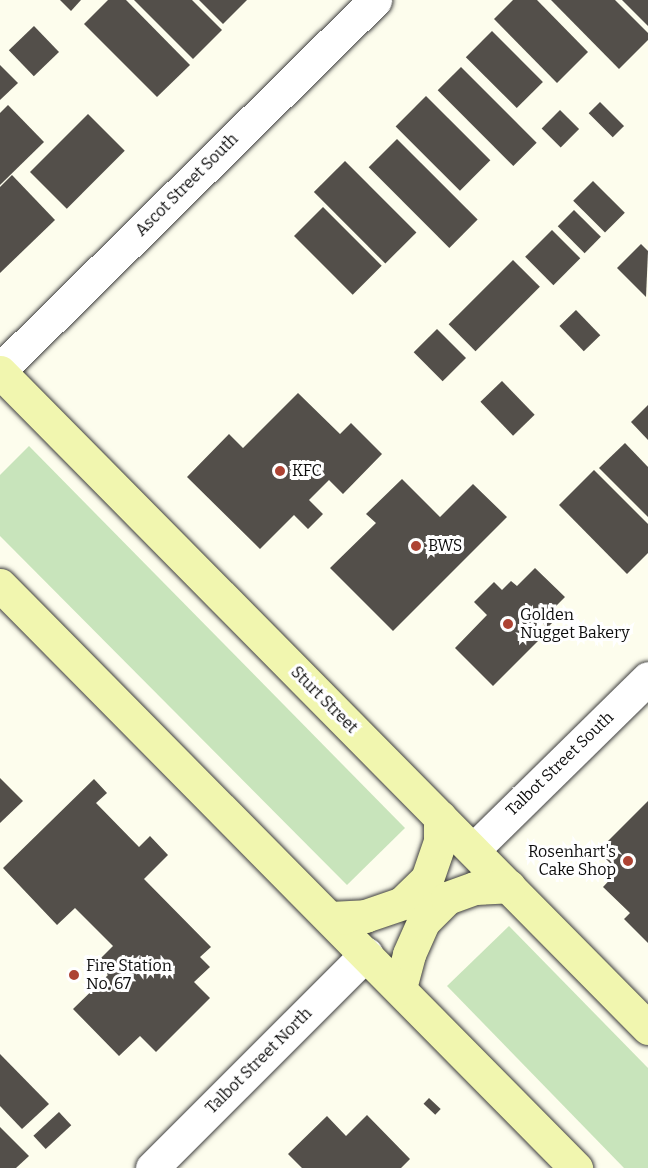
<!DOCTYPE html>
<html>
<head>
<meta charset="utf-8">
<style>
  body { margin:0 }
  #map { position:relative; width:648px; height:1168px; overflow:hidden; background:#fdfded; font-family:Bitter,serif }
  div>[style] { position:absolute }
  .green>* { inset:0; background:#c8e4bb }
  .building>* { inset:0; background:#534f4a; transform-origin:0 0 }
  .roads { filter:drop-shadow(0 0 2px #3f3f3f) drop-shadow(0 0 2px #3f3f3f) }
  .minor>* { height:33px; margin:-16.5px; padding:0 16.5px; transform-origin:16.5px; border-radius:16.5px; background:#fff }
  .secondary>* { height:33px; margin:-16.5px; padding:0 16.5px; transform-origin:16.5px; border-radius:16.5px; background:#f1f6af }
  .dots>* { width:16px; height:16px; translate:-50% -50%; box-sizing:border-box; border:3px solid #fff; border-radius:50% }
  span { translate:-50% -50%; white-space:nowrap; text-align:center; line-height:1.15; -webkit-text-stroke:6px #fff; paint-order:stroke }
  .street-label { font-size:16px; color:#0c0c0c }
  .poi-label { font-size:16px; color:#0c0c0c }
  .left { translate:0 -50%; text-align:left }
  .right { translate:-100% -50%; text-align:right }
</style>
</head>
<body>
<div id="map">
  <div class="green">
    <i style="clip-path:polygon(29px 446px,405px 828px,347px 885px,0 536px,0 475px)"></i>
    <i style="clip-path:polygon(509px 926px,648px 1068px,648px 1168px,624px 1168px,447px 986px)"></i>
  </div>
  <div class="building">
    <i style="clip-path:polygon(60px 0,81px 0,71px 11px)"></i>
    <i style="clip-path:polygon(108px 0,126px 0,190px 65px,157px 97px,84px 24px)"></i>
    <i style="clip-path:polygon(134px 0,192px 0,222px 30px,193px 59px)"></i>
    <i style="clip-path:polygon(199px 0,247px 0,223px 24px)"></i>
    <i style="clip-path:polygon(513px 0,537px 0,588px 52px,557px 83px,494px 19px)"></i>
    <i style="clip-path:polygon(551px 0,615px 0,648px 33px,648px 40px,619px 69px)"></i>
    <i style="clip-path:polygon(622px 0,648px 0,648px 26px)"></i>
    <i style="left:34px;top:26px;width:36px;height:35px;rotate:46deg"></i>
    <i style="left:492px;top:31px;width:72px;height:37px;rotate:45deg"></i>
    <i style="clip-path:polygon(0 65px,18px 83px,0 100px)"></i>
    <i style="left:461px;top:67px;width:107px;height:33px;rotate:45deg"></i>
    <i style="left:426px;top:96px;width:91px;height:43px;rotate:45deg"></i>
    <i style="left:600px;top:102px;width:34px;height:16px;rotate:45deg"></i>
    <i style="clip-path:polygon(8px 105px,44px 142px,0 185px,0 113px)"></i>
    <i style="left:560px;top:110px;width:27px;height:26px;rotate:45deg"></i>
    <i style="left:88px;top:114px;width:52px;height:82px;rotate:45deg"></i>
    <i style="left:397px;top:139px;width:114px;height:40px;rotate:45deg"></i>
    <i style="left:345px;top:161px;width:101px;height:44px;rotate:45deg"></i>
    <i style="clip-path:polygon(12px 175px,55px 220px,0 273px,0 187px)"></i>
    <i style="left:593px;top:181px;width:45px;height:28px;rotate:45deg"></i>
    <i style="left:323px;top:207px;width:83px;height:41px;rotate:45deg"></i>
    <i style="left:574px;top:210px;width:38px;height:23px;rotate:45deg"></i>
    <i style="left:552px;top:230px;width:40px;height:38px;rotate:45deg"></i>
    <i style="clip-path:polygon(641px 244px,648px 251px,646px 297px,617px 268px)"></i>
    <i style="left:513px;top:260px;width:38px;height:91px;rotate:45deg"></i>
    <i style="left:576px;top:310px;width:35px;height:23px;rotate:46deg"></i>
    <i style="left:437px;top:329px;width:41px;height:33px;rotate:45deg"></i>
    <i style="left:502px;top:381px;width:47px;height:30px;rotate:46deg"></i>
    <i style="clip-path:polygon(298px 393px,340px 434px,351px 423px,382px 454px,343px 494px,329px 480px,309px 500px,323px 514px,308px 529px,294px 515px,260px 549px,187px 477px,229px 434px,243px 448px)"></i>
    <i style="clip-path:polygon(648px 405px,648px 440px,631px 422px)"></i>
    <i style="clip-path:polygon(625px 443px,648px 467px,648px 517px,599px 468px)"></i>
    <i style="clip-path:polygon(594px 470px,648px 524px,648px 553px,627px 574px,559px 505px)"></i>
    <i style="clip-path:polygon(402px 479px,440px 517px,473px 484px,507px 517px,393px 631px,330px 568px,376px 523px,366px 514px)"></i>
    <i style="clip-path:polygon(535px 568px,565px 597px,553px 609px,560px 615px,547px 628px,541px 621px,534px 628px,543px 636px,493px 686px,455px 648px,487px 615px,474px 602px,494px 582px,502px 590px,511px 581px,517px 586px)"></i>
    <i style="clip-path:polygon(0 778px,23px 801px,0 823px)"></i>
    <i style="clip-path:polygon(94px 779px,107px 793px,96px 803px,139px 847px,150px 836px,168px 855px,144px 879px,211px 947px,200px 957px,210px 967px,194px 982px,210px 998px,156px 1052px,140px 1036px,119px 1056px,73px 1009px,108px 975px,96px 963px,113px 946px,75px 908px,57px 925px,3px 868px)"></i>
    <i style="clip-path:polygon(648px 801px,648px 943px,624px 919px,630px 913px,603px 887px,618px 871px,598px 851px)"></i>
    <i style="clip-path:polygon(0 1054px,49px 1104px,22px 1129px,0 1106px)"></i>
    <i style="left:429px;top:1098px;width:16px;height:8px;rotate:43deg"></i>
    <i style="left:59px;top:1112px;width:18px;height:35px;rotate:47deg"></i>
    <i style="clip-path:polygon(367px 1115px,410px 1159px,401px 1168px,302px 1168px,288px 1154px,327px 1116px,346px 1136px)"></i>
    <i style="clip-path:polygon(0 1127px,29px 1156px,16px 1168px,0 1168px)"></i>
  </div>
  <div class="roads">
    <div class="minor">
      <i style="left:0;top:370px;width:527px;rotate:-44.62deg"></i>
      <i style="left:473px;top:850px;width:245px;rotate:-44.5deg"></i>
      <i style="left:152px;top:1168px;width:303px;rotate:-45deg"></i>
    </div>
    <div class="secondary">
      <i style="left:0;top:372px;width:922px;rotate:45.35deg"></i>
      <i style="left:0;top:585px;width:820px;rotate:45.35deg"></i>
      <i style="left:330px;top:918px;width:35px;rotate:-3deg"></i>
      <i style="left:365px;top:916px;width:39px;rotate:-19deg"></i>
      <i style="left:402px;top:903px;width:35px;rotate:-44deg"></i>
      <i style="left:427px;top:879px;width:39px;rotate:-71deg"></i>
      <i style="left:440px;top:842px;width:25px;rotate:-90deg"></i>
      <i style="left:400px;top:988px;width:35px;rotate:-75deg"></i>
      <i style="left:409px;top:954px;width:35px;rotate:-66deg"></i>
      <i style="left:423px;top:922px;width:34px;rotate:-45deg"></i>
      <i style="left:447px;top:898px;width:30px;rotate:-20deg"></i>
      <i style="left:475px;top:888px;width:34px;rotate:-3deg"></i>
    </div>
  </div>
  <div class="dots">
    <i style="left:280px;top:471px;background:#ad4333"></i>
    <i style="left:416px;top:546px;background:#ad4333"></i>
    <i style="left:508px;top:624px;background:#ad4333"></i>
    <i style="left:628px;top:861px;background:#ad4333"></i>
    <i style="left:74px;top:975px;background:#ad4333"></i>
  </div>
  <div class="street-label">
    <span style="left:187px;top:185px;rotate:-45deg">Ascot Street South</span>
    <span style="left:324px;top:700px;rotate:45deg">Sturt Street</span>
    <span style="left:560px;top:764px;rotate:-44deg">Talbot Street South</span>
    <span style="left:259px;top:1061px;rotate:-45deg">Talbot Street North</span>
  </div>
  <div class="poi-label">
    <span class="left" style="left:292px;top:471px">KFC</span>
    <span class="left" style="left:428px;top:546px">BWS</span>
    <span class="left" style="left:520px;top:624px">Golden<br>Nugget Bakery</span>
    <span class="right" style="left:616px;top:861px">Rosenhart's<br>Cake Shop</span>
    <span class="left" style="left:86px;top:975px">Fire Station<br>No. 67</span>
  </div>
</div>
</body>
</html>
